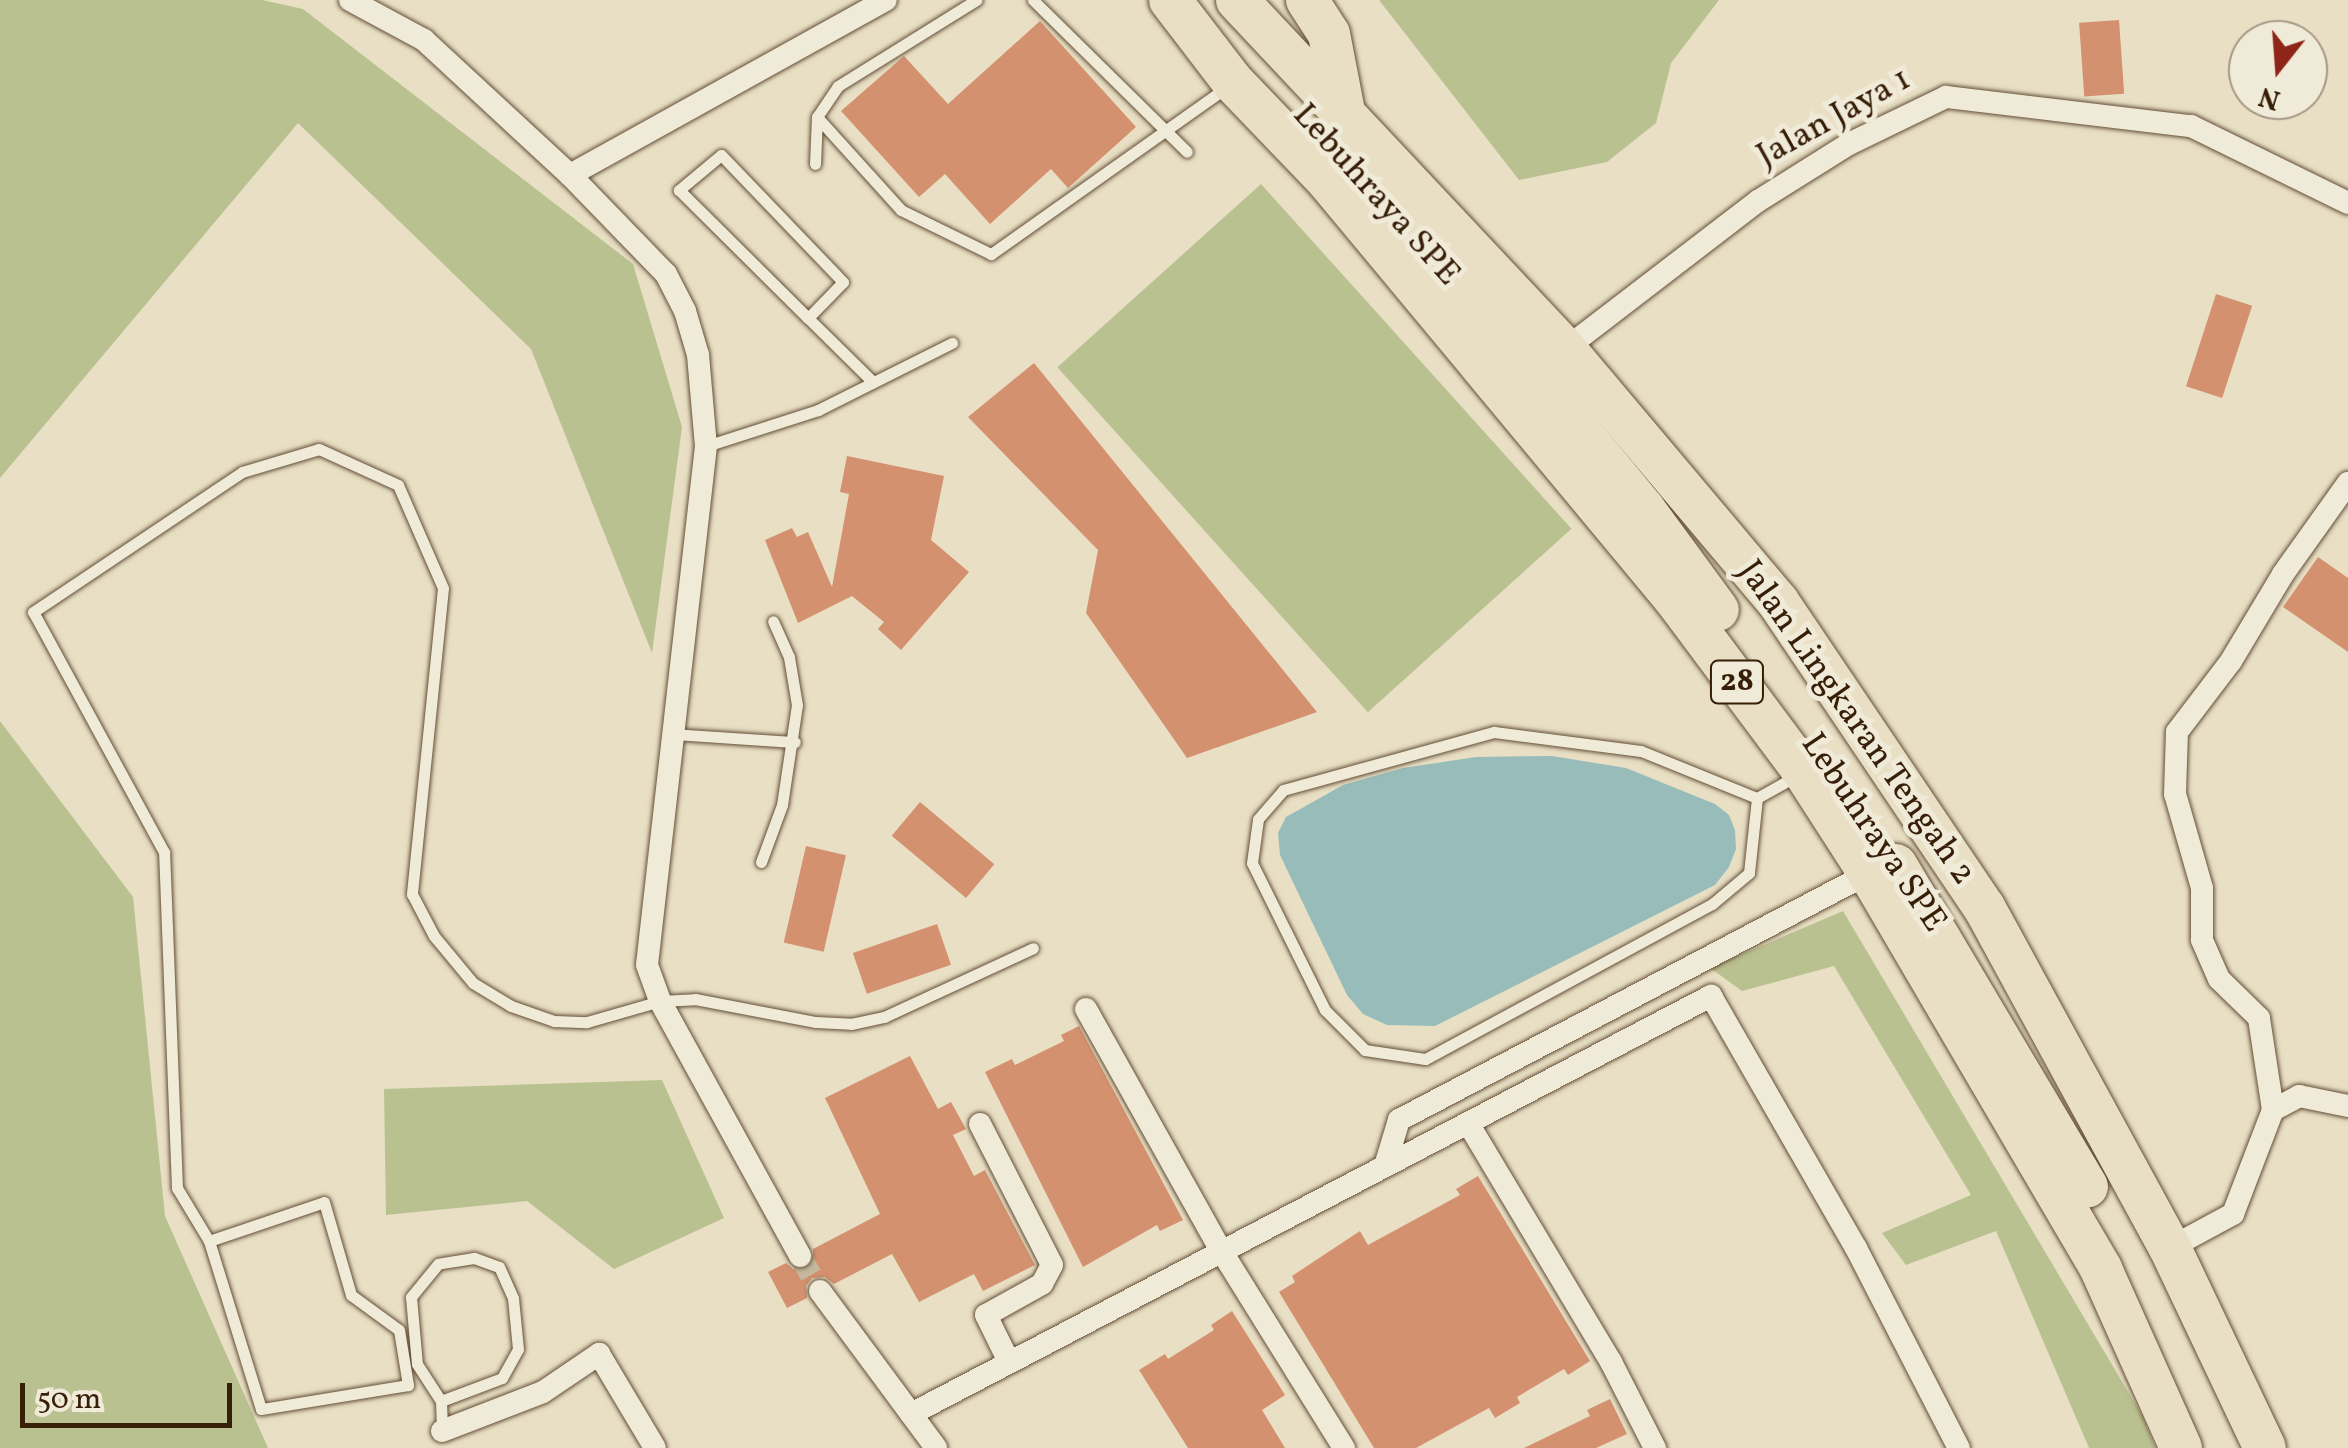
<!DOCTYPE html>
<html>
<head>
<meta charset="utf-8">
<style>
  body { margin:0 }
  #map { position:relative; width:2348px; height:1448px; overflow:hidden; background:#e8dfc4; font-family:Vollkorn,serif }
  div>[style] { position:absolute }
  .green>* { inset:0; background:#bac191; transform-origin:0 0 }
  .water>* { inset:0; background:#98bcb9 }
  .building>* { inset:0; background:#d4916f; transform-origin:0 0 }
  .street-tunnel>* { height:22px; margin-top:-11px; transform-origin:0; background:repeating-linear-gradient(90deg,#c5b89e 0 22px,transparent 0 33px) }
  .roads { filter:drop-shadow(0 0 2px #634e36) drop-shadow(0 0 2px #634e36) }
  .lane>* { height:11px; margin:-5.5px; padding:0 5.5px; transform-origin:5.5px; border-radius:5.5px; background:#f0ead9 }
  .street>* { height:22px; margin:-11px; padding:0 11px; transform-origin:11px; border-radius:11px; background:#f0ead9 }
  .highway>* { height:42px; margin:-21px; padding:0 21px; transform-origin:21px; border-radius:21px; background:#e8dfc4 }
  span { translate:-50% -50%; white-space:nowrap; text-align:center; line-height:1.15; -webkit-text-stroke:10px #f0ead9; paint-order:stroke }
  .shield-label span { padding:2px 8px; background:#f0ead9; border:2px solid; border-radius:8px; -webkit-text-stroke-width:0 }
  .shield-label { font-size:32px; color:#371e07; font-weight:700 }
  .street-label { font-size:35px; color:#371e07 }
  .north { position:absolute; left:2228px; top:20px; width:100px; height:100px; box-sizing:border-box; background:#f0ead9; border:2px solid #a69885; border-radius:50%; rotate:197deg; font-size:28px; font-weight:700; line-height:40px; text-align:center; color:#371e07 }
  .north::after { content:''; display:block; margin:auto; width:35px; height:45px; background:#8f2418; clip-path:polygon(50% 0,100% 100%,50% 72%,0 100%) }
  .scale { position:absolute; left:20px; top:1383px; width:212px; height:45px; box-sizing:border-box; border:5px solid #371e07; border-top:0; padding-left:12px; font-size:30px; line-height:35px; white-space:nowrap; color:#371e07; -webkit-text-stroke:8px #f0ead9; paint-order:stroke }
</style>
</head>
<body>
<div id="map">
  <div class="green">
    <i style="clip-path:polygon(0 0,262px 0,303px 9px,633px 264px,682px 427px,652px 653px,531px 349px,298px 123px,0 478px)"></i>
    <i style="clip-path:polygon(1379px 0,1719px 0,1671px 63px,1656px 123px,1607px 162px,1519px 180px)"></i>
    <i style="left:1261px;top:184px;width:464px;height:274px;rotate:48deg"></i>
    <i style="clip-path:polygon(0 721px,133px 897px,165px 1216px,268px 1448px,0 1448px)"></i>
    <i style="clip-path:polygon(1843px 911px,2143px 1417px,2155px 1448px,2089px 1448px,1996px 1231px,1906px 1265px,1882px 1233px,1971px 1195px,1834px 966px,1742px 991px,1710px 968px)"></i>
    <i style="clip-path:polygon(662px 1080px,724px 1218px,614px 1269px,527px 1201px,386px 1215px,384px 1089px)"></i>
  </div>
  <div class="water">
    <i style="clip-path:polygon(1552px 756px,1626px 768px,1715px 804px,1729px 815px,1735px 830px,1736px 849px,1729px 867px,1715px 885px,1435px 1026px,1387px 1025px,1363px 1014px,1347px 995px,1280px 855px,1278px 833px,1286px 817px,1343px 785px,1403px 768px,1476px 757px)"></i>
  </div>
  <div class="building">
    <i style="left:2119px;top:20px;width:74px;height:40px;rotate:86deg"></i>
    <i style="clip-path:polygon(1040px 21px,1136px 127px,1068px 188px,1051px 169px,990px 224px,945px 174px,919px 197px,841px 111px,904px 56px,948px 104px)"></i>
    <i style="left:2216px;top:294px;width:38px;height:97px;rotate:18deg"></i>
    <i style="clip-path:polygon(1034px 363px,1317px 712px,1187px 758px,1086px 613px,1098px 550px,968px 417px)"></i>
    <i style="clip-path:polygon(847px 456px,944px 476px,931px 540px,969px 572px,901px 650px,878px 629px,884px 622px,852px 596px,798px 623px,765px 540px,792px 528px,797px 537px,808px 532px,832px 587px,849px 494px,840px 492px)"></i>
    <i style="clip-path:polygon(2318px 557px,2348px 578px,2348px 652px,2283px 607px)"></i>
    <i style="left:920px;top:802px;width:97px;height:44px;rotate:40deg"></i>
    <i style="left:806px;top:846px;width:41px;height:99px;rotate:13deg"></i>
    <i style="left:937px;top:924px;width:43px;height:89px;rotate:71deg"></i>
    <i style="clip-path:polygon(1079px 1026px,1183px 1220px,1160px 1231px,1157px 1225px,1083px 1267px,985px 1072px,1012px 1059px,1015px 1065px,1064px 1041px,1061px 1035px)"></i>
    <i style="clip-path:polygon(910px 1056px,938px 1109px,951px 1102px,966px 1129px,953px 1135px,974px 1176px,985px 1170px,1035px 1265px,983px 1291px,974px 1274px,919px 1302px,892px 1254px,834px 1284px,825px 1277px,812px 1278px,806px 1286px,807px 1298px,787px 1308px,768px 1272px,786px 1263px,793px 1269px,806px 1270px,813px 1263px,813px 1249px,880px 1214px,825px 1098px)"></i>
    <i style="clip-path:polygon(1478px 1176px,1590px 1361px,1568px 1375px,1564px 1369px,1517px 1397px,1520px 1403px,1495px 1418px,1489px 1408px,1416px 1448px,1374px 1448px,1279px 1292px,1295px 1282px,1292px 1276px,1360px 1231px,1368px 1245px,1460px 1195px,1456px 1189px)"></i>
    <i style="clip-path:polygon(1232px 1311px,1285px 1395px,1262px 1410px,1285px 1448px,1188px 1448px,1139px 1370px,1165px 1354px,1168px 1359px,1214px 1330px,1211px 1325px)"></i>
    <i style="clip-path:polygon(1610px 1399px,1627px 1434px,1596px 1448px,1524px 1448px,1590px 1416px,1587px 1410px)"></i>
  </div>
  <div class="street-tunnel">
    <i style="left:800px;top:1256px;width:40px;rotate:60.3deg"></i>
  </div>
  <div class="roads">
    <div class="lane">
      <i style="left:1033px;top:0;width:216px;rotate:44.6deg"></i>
      <i style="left:817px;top:117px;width:125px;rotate:47.9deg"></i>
      <i style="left:901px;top:210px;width:100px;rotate:26.1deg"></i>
      <i style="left:991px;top:254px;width:291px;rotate:-35.3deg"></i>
      <i style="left:815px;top:164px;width:47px;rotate:-87.6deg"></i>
      <i style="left:817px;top:117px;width:37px;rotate:-56deg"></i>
      <i style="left:838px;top:86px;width:163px;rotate:-31.9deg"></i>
      <i style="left:808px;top:318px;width:50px;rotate:-45.8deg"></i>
      <i style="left:843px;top:282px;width:176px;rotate:-133.8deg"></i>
      <i style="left:721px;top:155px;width:55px;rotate:140.2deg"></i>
      <i style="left:679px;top:190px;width:182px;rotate:44.8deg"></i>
      <i style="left:808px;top:318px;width:91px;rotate:44.6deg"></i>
      <i style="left:706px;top:446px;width:118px;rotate:-17.8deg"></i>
      <i style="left:818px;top:410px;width:150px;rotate:-26.6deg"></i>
      <i style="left:673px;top:734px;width:122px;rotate:3.8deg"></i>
      <i style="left:1757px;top:798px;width:75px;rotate:96.1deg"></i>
      <i style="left:1749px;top:873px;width:48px;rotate:140deg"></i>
      <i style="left:1712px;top:904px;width:326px;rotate:151.6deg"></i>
      <i style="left:1425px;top:1059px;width:61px;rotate:-171.5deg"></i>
      <i style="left:1365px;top:1050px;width:57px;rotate:-135deg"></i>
      <i style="left:1325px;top:1010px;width:164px;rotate:-116.4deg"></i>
      <i style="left:1252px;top:863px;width:44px;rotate:-82.2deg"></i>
      <i style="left:1258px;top:819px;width:38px;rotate:-49deg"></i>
      <i style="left:1283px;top:790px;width:219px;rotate:-15.4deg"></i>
      <i style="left:1494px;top:732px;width:148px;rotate:7.4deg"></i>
      <i style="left:1641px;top:751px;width:125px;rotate:22.1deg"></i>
      <i style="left:1757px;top:798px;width:45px;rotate:-29.4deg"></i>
      <i style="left:761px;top:862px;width:61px;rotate:-69.8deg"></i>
      <i style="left:782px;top:805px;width:101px;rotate:-81.5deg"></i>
      <i style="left:797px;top:705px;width:49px;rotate:-99.5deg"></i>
      <i style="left:789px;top:657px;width:39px;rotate:-114deg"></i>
      <i style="left:209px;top:1241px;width:121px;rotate:-18.7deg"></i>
      <i style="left:324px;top:1202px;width:97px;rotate:73.8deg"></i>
      <i style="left:351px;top:1295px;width:59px;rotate:36.1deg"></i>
      <i style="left:399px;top:1330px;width:56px;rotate:80.7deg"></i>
      <i style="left:408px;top:1385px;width:149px;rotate:170.7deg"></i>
      <i style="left:261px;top:1409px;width:176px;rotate:-107.2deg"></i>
      <i style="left:209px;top:1241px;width:62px;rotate:-121.1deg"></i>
      <i style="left:177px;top:1188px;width:336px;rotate:-92.2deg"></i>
      <i style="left:164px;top:852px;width:273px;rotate:-118.6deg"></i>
      <i style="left:33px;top:612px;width:252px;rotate:-33.8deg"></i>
      <i style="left:242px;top:472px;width:80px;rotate:-16.6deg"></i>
      <i style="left:319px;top:449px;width:87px;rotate:24.5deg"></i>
      <i style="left:398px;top:485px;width:112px;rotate:66.4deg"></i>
      <i style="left:443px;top:588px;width:308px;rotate:95.8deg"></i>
      <i style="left:412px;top:894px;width:47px;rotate:62.4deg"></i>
      <i style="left:434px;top:936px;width:61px;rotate:50.3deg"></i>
      <i style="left:473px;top:983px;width:44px;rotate:31.2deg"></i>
      <i style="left:511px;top:1006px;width:46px;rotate:19.2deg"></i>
      <i style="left:554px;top:1021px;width:33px;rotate:2deg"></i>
      <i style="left:587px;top:1022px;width:76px;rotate:-16deg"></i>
      <i style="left:660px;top:1001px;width:35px;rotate:-3deg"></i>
      <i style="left:695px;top:999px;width:123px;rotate:10.8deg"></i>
      <i style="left:816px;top:1022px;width:35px;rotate:3deg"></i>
      <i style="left:851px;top:1024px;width:34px;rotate:-12deg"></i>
      <i style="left:884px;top:1017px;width:164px;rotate:-24.8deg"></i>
      <i style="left:441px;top:1401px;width:65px;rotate:-20.7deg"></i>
      <i style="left:502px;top:1378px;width:33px;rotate:-61deg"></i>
      <i style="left:518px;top:1349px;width:51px;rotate:-95.6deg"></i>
      <i style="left:513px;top:1298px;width:34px;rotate:-114deg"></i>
      <i style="left:499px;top:1267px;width:27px;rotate:-160deg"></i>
      <i style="left:474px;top:1258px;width:36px;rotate:171deg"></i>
      <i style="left:438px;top:1264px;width:43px;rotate:129.3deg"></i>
      <i style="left:411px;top:1297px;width:67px;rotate:84.9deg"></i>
      <i style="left:417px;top:1364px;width:44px;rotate:57deg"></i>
      <i style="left:441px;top:1401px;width:30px;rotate:88deg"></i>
    </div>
    <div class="street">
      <i style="left:350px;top:0;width:84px;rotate:28.4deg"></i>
      <i style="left:424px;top:40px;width:199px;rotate:42.8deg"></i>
      <i style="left:570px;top:175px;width:138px;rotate:45.9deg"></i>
      <i style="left:666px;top:274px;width:42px;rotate:62.8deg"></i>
      <i style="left:685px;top:311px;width:46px;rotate:73.5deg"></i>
      <i style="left:698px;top:355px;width:91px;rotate:85deg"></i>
      <i style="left:706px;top:446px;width:522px;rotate:96.49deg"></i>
      <i style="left:647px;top:965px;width:38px;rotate:70deg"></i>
      <i style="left:660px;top:1001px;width:291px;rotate:61.2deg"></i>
      <i style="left:570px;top:175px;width:361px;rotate:-29deg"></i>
      <i style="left:1565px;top:349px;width:243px;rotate:-37.5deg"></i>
      <i style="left:1758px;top:201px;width:107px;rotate:-32.1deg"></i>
      <i style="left:1849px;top:144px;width:108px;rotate:-25.9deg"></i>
      <i style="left:1946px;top:97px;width:247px;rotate:6.8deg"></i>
      <i style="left:2191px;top:126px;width:175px;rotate:26.1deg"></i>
      <i style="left:1086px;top:1009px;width:278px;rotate:60.8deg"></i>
      <i style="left:1222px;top:1252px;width:231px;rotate:58.1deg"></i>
      <i style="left:2273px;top:1110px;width:93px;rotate:-98.7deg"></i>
      <i style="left:2259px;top:1018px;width:56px;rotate:-135.7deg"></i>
      <i style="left:2219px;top:979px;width:43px;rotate:-113.6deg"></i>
      <i style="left:2202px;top:940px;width:52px;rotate:-90deg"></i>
      <i style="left:2202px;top:888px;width:98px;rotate:-106deg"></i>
      <i style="left:2175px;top:794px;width:62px;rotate:-88.2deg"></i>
      <i style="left:2177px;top:732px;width:89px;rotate:-52.7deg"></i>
      <i style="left:2231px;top:661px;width:101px;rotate:-59.1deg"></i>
      <i style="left:2283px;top:574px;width:112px;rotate:-54.5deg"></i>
      <i style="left:1468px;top:1123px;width:279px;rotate:59.1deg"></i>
      <i style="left:1611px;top:1362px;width:97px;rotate:62.9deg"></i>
      <i style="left:980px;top:1124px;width:158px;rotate:62.9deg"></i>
      <i style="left:1052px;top:1265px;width:21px;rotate:118deg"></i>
      <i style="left:1042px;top:1284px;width:64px;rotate:151deg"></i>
      <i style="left:986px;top:1315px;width:52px;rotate:63.9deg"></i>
      <i style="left:1385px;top:1166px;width:48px;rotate:-73.1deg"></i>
      <i style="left:1399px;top:1120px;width:531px;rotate:-27.72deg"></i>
      <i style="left:2170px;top:1248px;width:72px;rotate:-28.4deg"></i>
      <i style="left:2233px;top:1214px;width:111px;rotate:-69deg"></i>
      <i style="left:2273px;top:1110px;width:30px;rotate:-28deg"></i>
      <i style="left:2299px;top:1096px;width:50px;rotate:11.5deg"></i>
      <i style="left:820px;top:1291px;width:195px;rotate:53.5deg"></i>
      <i style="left:911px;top:1414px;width:903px;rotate:-27.59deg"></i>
      <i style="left:1711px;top:996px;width:291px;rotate:60.1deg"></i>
      <i style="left:1856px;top:1248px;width:225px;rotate:62.8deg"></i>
      <i style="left:442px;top:1431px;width:108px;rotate:-21.1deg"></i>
      <i style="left:543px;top:1392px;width:68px;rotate:-34.2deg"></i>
      <i style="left:599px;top:1354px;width:109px;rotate:59.2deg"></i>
    </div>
    <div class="highway">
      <i style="left:1170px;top:0;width:103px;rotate:52.5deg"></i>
      <i style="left:1233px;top:82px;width:136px;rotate:46.2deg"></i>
      <i style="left:1327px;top:180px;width:545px;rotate:50.29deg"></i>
      <i style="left:1675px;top:599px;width:216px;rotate:53.3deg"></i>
      <i style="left:1804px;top:772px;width:120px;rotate:57.2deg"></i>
      <i style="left:1869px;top:873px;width:459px;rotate:59.6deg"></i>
      <i style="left:2101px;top:1269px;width:196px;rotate:65.9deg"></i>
      <i style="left:1237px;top:0;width:479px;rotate:46.8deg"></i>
      <i style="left:1565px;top:349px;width:331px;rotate:49.9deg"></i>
      <i style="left:1778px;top:602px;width:368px;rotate:56deg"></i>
      <i style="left:1984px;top:907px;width:388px;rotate:61.4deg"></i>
      <i style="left:2170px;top:1248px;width:221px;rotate:64.6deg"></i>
      <i style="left:1307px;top:0;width:40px;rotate:57.1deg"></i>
      <i style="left:1329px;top:34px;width:79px;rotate:79.1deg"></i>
      <i style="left:1369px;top:187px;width:257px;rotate:48.8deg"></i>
      <i style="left:1538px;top:380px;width:167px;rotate:50.6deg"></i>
      <i style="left:1644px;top:509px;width:125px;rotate:53.8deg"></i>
      <i style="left:1896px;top:865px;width:374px;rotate:59.3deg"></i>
    </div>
  </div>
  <div class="shield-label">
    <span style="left:1737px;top:682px">28</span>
  </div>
  <div class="street-label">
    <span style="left:1834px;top:118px;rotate:-29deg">Jalan Jaya 1</span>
    <span style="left:1376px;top:195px;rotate:48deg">Lebuhraya SPE</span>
    <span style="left:1856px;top:723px;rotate:55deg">Jalan Lingkaran Tengah 2</span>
    <span style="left:1873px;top:833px;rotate:56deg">Lebuhraya SPE</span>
  </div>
  <div class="north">N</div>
  <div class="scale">50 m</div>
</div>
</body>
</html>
